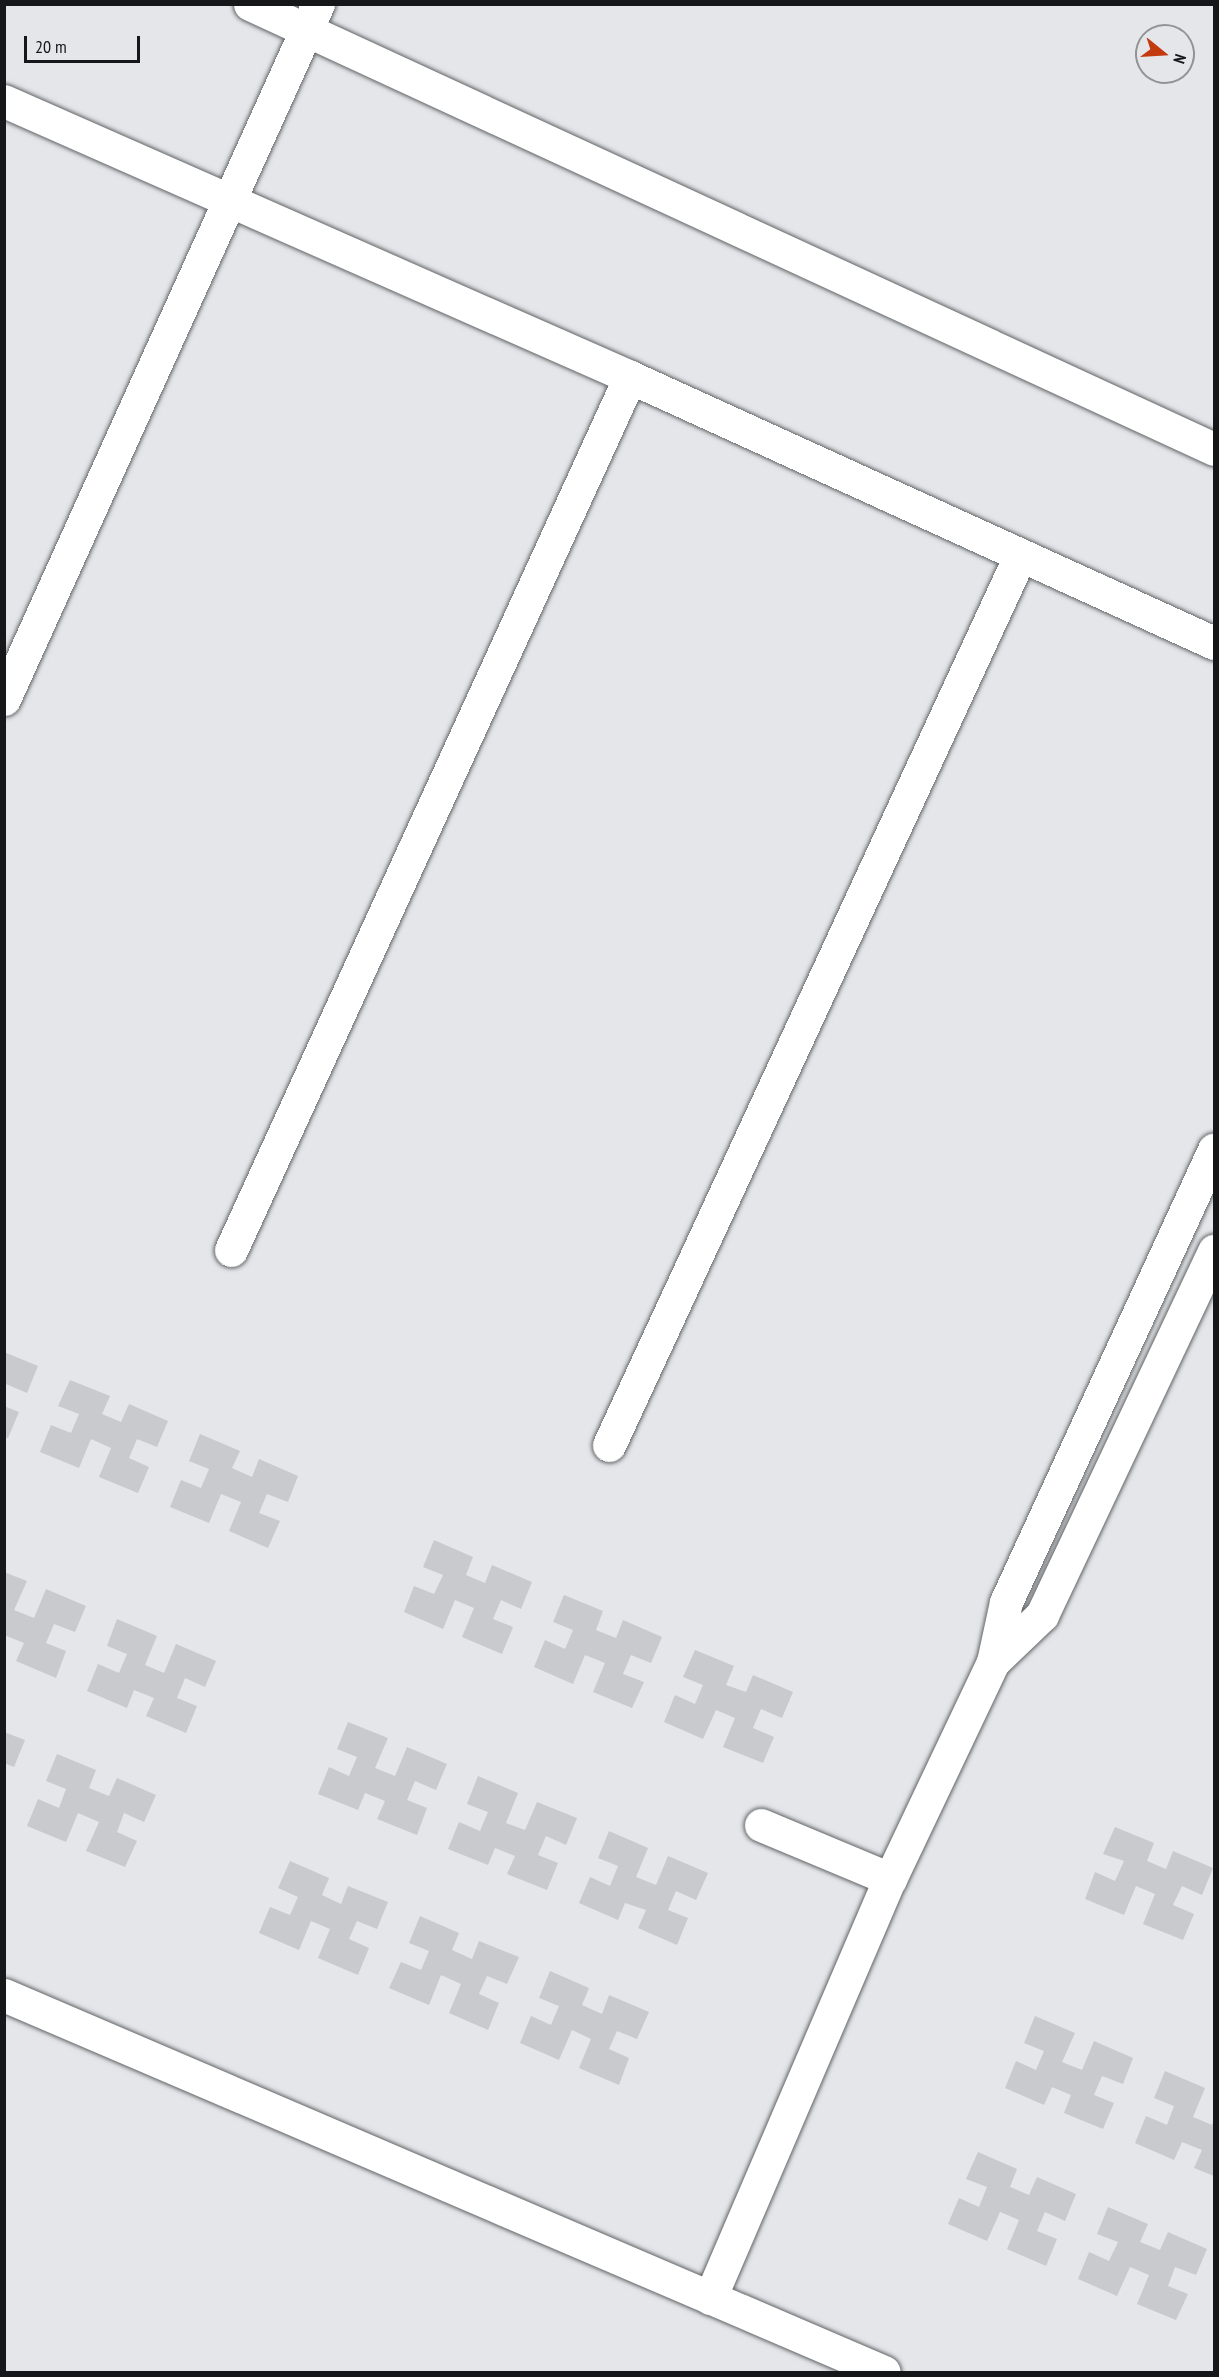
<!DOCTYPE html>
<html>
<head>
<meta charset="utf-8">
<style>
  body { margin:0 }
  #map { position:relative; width:1219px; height:2377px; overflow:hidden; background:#e4e6e9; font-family:"PT Sans Narrow",sans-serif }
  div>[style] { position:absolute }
  .building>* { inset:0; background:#c8cacd }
  .roads { filter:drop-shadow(0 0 2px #616466) drop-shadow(0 0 2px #616466) }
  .minor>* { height:33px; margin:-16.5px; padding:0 16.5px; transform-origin:16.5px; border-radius:16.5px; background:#fff }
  span { translate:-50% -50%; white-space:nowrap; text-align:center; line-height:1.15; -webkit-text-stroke:4.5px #e4e6e9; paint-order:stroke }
  .frame { position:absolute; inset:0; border:6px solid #161718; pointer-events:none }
  .north { position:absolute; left:1135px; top:24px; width:60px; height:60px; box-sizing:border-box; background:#e4e6e9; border:2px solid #929395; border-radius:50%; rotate:108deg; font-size:16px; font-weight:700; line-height:24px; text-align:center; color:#161718 }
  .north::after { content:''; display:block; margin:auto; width:21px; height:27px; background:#c33a10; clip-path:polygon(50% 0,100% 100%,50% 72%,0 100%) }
  .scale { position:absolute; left:24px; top:36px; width:116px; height:27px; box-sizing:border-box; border:3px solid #161718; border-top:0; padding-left:8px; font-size:18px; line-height:21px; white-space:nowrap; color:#161718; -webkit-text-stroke:4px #e4e6e9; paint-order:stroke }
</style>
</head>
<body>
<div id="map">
  <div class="building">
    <i style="clip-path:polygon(4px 1352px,38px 1366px,27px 1393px,6px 1384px,4px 1388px)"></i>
    <i style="clip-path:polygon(70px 1380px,110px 1396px,102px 1414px,121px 1422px,129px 1404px,168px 1421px,157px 1447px,137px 1439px,129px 1458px,149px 1467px,138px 1493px,99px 1477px,111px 1448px,91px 1439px,79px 1468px,40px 1452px,51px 1425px,71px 1433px,79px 1414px,58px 1406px)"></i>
    <i style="clip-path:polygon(4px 1406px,19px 1412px,8px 1438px,4px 1437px)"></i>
    <i style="clip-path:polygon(200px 1434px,240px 1451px,232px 1468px,252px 1477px,259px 1459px,298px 1476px,288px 1502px,267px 1494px,259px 1513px,280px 1521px,268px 1548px,229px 1531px,241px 1502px,221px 1494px,209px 1523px,170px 1507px,181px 1480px,201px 1488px,209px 1469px,189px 1461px)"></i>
    <i style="clip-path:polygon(434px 1540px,473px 1557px,466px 1575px,485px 1583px,492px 1565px,532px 1582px,521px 1609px,501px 1600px,493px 1619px,513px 1627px,502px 1654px,462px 1637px,474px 1608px,455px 1600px,443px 1629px,404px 1612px,414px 1586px,434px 1594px,443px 1575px,423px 1567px)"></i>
    <i style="clip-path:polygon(4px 1572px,27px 1581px,14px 1610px,34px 1618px,46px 1589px,86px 1606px,75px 1632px,54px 1624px,46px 1643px,66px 1651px,56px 1678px,16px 1661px,24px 1643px,4px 1635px)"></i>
    <i style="clip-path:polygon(564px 1595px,603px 1611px,596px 1630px,616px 1638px,623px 1620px,662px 1637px,651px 1663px,631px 1655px,623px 1674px,644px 1682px,632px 1708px,593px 1692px,605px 1663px,585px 1655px,573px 1684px,534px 1667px,545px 1640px,565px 1649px,573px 1630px,553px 1622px)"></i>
    <i style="clip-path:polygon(117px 1619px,157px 1636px,145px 1665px,164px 1673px,176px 1644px,216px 1661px,205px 1687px,185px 1678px,177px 1698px,197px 1706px,186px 1733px,146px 1716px,154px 1698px,134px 1690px,127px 1708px,87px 1691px,98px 1664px,119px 1673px,127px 1654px,107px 1646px)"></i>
    <i style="clip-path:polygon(695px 1650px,734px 1666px,726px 1685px,746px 1692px,753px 1675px,793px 1692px,782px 1718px,761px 1709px,753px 1728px,774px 1737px,763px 1763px,723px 1747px,735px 1718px,716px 1710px,703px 1739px,664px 1722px,675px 1695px,695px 1704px,703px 1685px,683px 1677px)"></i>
    <i style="clip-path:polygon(348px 1722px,388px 1738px,375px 1768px,395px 1776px,407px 1747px,447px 1764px,436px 1790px,415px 1781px,407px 1800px,427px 1808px,417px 1835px,377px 1819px,385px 1801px,365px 1793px,358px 1810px,318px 1794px,329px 1767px,349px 1776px,357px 1757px,337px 1749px)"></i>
    <i style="clip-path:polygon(4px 1732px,25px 1740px,14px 1767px,4px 1763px)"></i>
    <i style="clip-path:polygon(57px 1754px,96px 1770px,89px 1788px,109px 1796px,117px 1778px,156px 1795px,144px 1822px,124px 1813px,117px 1832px,137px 1841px,125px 1867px,86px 1851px,99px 1822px,78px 1813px,66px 1842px,27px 1826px,38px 1799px,59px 1808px,66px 1789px,46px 1781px)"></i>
    <i style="clip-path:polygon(478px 1776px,518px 1793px,506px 1823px,525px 1830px,537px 1802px,577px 1818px,566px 1845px,546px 1836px,538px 1855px,558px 1863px,547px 1890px,507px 1874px,515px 1856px,495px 1848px,488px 1865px,448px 1849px,459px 1822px,480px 1831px,488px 1812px,467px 1804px)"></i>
    <i style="clip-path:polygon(1115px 1827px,1154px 1843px,1147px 1861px,1166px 1869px,1173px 1851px,1213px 1868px,1202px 1895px,1182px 1886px,1173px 1905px,1194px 1914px,1183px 1940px,1143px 1924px,1155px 1894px,1136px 1886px,1124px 1915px,1085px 1899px,1095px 1872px,1115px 1881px,1124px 1861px,1103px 1854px)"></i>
    <i style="clip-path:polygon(609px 1831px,648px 1848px,636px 1877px,656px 1885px,668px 1856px,708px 1873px,696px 1900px,676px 1891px,668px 1910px,688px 1918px,677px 1945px,638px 1928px,646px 1910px,625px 1903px,618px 1920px,579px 1903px,590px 1877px,610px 1886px,618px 1866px,598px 1858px)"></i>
    <i style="clip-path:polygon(290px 1861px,329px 1878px,322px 1895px,341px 1904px,348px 1886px,388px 1902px,377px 1929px,357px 1921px,349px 1939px,369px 1948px,358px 1975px,318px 1958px,330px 1929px,311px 1921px,299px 1950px,259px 1933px,270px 1907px,290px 1915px,298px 1897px,278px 1888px)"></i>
    <i style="clip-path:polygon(420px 1916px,459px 1933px,452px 1950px,472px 1959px,479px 1941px,519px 1957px,507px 1984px,487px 1976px,479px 1994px,499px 2003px,488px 2030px,449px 2013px,461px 1984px,441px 1975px,429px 2005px,389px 1988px,401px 1962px,421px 1970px,429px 1951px,409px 1943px)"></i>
    <i style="clip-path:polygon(550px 1971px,589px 1988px,582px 2005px,602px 2014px,609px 1995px,649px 2012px,637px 2039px,617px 2031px,609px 2049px,629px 2058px,619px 2085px,579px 2068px,591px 2039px,572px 2030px,559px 2060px,520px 2043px,531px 2016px,551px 2025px,559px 2006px,539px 1998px)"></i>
    <i style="clip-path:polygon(1035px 2016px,1075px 2033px,1062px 2062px,1082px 2070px,1094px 2041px,1133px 2058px,1123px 2084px,1102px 2076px,1094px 2095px,1114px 2103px,1103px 2129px,1064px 2113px,1071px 2095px,1052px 2087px,1044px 2105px,1005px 2088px,1016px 2061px,1036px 2070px,1044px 2051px,1024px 2043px)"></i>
    <i style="clip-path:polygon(1165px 2071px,1205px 2088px,1193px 2117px,1212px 2125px,1214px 2120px,1214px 2176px,1194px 2168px,1202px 2150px,1182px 2142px,1174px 2160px,1135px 2143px,1146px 2116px,1167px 2125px,1174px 2106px,1154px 2098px)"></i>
    <i style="clip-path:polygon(978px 2152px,1017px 2169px,1010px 2187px,1029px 2195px,1037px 2177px,1076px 2194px,1065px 2221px,1045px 2212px,1037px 2231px,1057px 2239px,1046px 2266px,1007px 2249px,1019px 2220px,1000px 2212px,987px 2241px,948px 2224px,959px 2198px,979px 2207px,987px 2187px,966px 2179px)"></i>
    <i style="clip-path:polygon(1108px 2207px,1148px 2224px,1140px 2242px,1160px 2250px,1168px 2232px,1207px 2249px,1196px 2275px,1175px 2267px,1168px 2286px,1188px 2294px,1176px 2320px,1137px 2304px,1149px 2275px,1130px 2267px,1117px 2296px,1078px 2279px,1089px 2252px,1109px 2261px,1118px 2242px,1097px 2234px)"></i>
  </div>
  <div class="roads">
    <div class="minor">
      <i style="left:250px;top:4px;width:1062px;rotate:24.78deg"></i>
      <i style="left:4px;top:101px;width:684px;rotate:23.79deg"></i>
      <i style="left:630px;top:377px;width:642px;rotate:24.49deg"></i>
      <i style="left:4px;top:699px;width:763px;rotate:-65.69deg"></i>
      <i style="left:231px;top:1250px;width:960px;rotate:-65.44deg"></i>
      <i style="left:609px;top:1445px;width:979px;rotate:-65.19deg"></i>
      <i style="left:993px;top:1662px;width:68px;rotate:-43.8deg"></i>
      <i style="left:1042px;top:1615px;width:403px;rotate:-64.7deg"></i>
      <i style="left:761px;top:1825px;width:140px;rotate:22.7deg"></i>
      <i style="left:4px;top:1995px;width:957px;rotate:23.19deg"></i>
      <i style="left:710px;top:2298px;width:456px;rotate:-66.8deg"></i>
      <i style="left:890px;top:1879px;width:240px;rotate:-64.6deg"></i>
      <i style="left:993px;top:1662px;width:61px;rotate:-77.8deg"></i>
      <i style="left:1006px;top:1602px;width:498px;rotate:-65.3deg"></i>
    </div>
  </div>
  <div class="frame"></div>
  <div class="north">N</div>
  <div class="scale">20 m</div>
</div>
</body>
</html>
